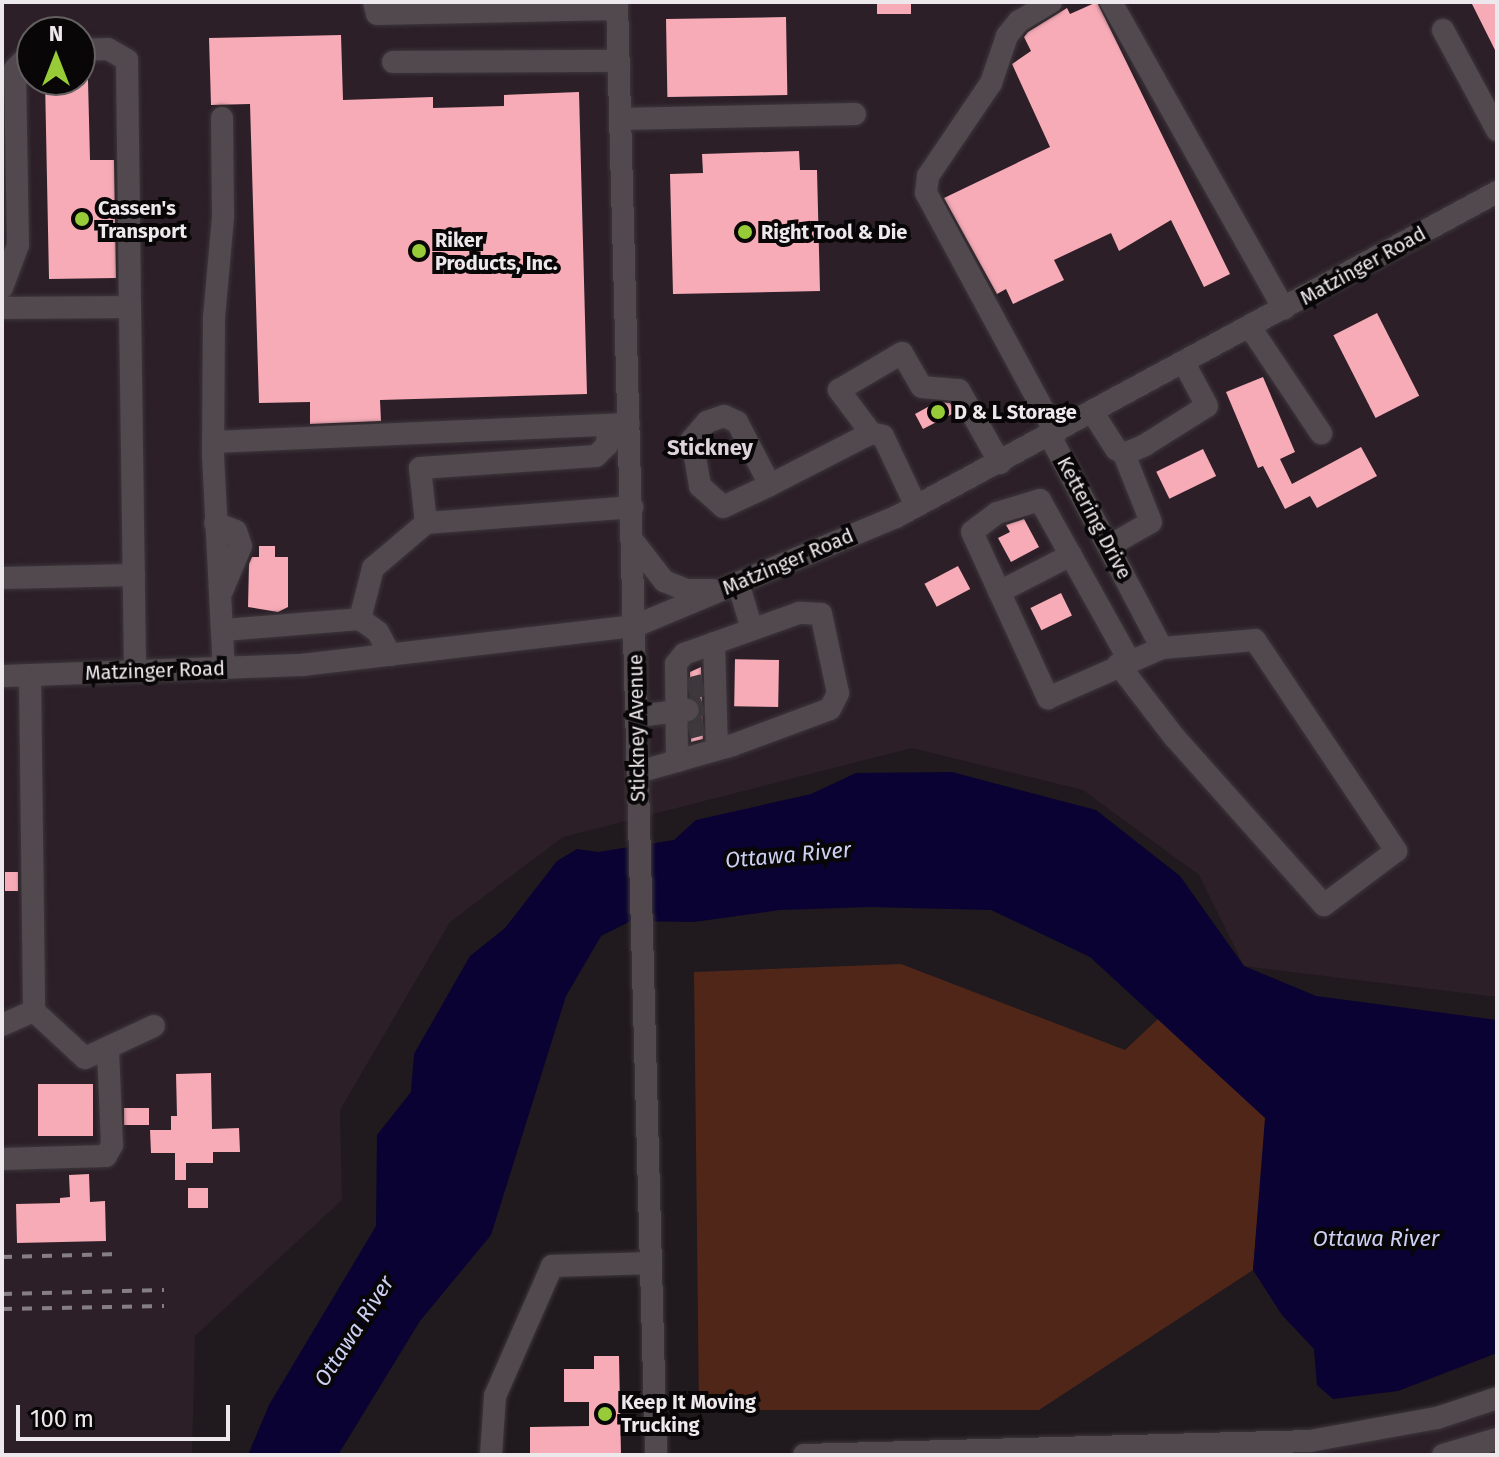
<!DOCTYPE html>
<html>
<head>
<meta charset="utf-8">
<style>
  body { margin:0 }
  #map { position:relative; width:1499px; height:1457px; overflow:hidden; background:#20191e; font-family:"Fira Sans",sans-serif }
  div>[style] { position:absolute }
  .built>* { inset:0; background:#2c1f28 }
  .green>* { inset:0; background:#502619 }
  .water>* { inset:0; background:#0a0232 }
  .building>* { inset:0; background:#f7abb7; transform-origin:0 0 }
  .minor-tunnel>* { height:22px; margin-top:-11px; transform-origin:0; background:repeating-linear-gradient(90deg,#3f383d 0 22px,transparent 0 33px) }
  .roads { filter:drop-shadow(0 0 2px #3c373a) drop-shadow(0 0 2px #3c373a) }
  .minor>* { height:22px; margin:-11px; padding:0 11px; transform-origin:11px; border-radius:11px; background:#52494f }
  .rail>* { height:4px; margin-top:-2px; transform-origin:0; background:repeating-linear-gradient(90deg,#857f83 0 10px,transparent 0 20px) }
  .dots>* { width:22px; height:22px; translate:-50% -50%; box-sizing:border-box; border:4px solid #080607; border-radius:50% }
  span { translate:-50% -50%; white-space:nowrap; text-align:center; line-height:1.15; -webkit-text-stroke:8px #080607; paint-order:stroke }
  .poi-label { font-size:20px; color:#ede8eb; font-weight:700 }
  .left { translate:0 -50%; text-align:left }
  .street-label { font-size:20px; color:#ede8eb }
  .neighbourhood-label { font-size:22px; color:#ded3da; font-weight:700 }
  .water-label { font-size:22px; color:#ccd0f3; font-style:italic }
  .frame { position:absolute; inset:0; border:4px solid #ede8eb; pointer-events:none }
  .north { position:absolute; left:16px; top:16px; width:80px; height:80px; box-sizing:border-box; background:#080607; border:2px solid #646062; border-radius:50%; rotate:0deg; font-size:22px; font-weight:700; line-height:32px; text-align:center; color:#ede8eb }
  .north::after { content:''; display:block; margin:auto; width:28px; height:36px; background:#97cc38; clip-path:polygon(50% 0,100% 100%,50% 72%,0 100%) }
  .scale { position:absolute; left:16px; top:1405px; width:214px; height:36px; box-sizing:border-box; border:4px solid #ede8eb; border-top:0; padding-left:10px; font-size:24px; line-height:28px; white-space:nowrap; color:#ede8eb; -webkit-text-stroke:6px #080607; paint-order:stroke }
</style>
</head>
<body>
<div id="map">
  <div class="built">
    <i style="clip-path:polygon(evenodd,2px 2px,1497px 2px,1497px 997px,1244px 966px,1199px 875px,1083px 790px,912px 748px,563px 837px,450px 922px,340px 1110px,342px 1200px,195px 1336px,192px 1455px,2px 1455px,2px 2px,32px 32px,80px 32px,80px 80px,32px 80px,32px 32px)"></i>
    <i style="clip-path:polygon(1497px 1395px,1497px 1455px,804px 1455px,1254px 1445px)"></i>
  </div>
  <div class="green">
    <i style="clip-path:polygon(901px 964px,1125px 1050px,1159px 1018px,1266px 1118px,1253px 1270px,1039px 1410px,699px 1410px,694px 972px)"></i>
  </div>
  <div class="water">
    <i style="clip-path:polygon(952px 772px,1096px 810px,1180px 876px,1244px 966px,1316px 996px,1497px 1020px,1497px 1353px,1398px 1391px,1333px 1399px,1317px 1385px,1314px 1349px,1282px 1315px,1253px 1270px,1265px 1118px,1090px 957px,991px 910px,869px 907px,780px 910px,694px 922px,631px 921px,601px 936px,566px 996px,491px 1235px,420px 1321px,338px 1455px,248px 1455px,269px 1405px,376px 1226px,377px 1135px,411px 1092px,414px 1054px,470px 956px,505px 928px,557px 861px,577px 849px,598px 852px,674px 840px,696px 820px,811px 794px,856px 773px)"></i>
  </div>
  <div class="building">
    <i style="left:877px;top:2px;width:34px;height:12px"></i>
    <i style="clip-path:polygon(1097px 2px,1230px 274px,1204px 287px,1171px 220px,1119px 251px,1111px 233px,1054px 260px,1064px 280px,1013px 304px,1006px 289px,997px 294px,944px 198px,1050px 147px,1012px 64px,1031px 51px,1024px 37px,1028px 32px,1067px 8px,1070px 14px)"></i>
    <i style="clip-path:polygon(1471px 2px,1497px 2px,1497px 54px)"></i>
    <i style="left:786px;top:17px;width:78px;height:120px;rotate:89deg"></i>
    <i style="clip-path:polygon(341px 35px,343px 100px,433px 97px,433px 108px,504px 106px,504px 95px,579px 92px,587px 394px,380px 400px,381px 421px,310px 424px,310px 402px,259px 403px,250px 104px,211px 105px,209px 38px)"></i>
    <i style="clip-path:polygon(45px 80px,88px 80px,90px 160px,114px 160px,116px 278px,49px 279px)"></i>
    <i style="clip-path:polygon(799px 151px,800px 170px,817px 170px,820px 291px,673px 294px,670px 174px,703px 173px,702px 154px)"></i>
    <i style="left:1377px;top:313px;width:93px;height:49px;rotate:63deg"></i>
    <i style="clip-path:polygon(1263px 377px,1295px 452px,1280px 459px,1292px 484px,1361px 447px,1377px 476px,1317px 508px,1310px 496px,1285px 509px,1263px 466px,1258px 468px,1226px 392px)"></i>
    <i style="clip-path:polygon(937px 402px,950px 403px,956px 412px,923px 429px,915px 414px)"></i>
    <i style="left:1203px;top:449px;width:30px;height:52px;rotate:64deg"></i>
    <i style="clip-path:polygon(1024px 519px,1039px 547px,1011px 562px,998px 538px,1010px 532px,1006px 525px)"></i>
    <i style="clip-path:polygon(259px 546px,275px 546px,275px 557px,288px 557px,288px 607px,278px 612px,248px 607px,249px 564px,252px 557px,259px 557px)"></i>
    <i style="left:958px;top:566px;width:26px;height:38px;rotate:62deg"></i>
    <i style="left:1061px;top:593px;width:25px;height:34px;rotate:64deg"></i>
    <i style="left:779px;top:660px;width:47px;height:44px;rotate:91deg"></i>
    <i style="clip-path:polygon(701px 667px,702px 709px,690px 697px,690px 672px)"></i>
    <i style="clip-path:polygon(702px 709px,703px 739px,691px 742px,691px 724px)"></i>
    <i style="left:5px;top:872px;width:13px;height:19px"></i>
    <i style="clip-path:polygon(211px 1073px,212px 1129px,239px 1128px,240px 1152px,213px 1152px,213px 1163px,186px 1163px,186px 1180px,175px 1180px,175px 1153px,151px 1153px,150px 1130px,171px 1130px,171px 1116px,177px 1116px,176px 1074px)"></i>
    <i style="left:38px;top:1084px;width:55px;height:52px"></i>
    <i style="left:124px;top:1108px;width:25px;height:17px"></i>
    <i style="clip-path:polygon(89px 1174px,90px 1202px,105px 1201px,106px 1241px,17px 1243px,16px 1204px,60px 1203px,60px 1198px,70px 1197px,69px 1175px)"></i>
    <i style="left:188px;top:1188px;width:20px;height:20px"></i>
    <i style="clip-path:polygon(594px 1356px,619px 1356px,621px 1455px,530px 1455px,530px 1427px,589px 1426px,589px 1402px,564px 1402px,564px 1369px,594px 1369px)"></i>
  </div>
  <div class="minor-tunnel">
    <i style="left:688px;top:689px;width:16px;rotate:-15deg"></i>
    <i style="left:688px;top:710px;width:16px;rotate:-22deg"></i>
    <i style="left:688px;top:728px;width:16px;rotate:-14deg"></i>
  </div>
  <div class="roads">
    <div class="minor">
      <i style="left:374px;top:2px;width:12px;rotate:76deg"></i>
      <i style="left:377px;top:14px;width:240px;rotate:-1.2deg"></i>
      <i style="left:617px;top:2px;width:1454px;rotate:88.46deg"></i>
      <i style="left:1051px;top:2px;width:37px;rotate:149deg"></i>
      <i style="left:1019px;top:21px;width:19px;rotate:129deg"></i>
      <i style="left:1007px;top:36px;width:50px;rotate:108.8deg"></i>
      <i style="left:991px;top:83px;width:112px;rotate:124.1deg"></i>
      <i style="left:928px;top:176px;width:17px;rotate:97deg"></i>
      <i style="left:926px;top:193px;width:273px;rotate:61.6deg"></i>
      <i style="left:1111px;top:2px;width:352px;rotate:60.6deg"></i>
      <i style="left:1443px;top:30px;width:114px;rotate:61.6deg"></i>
      <i style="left:80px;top:50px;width:28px;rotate:-2deg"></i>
      <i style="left:108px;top:49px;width:22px;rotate:30deg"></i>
      <i style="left:127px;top:60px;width:247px;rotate:89.3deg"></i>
      <i style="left:393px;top:62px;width:226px;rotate:-0.3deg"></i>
      <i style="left:222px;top:118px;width:99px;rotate:89.4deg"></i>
      <i style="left:223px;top:217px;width:100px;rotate:95.1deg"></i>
      <i style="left:214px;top:317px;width:138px;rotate:90.4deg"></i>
      <i style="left:213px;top:455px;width:214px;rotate:87.1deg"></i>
      <i style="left:620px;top:119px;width:235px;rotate:-1.2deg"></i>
      <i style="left:2px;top:288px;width:46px;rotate:-69.6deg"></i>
      <i style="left:18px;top:245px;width:176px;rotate:-91deg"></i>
      <i style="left:15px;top:69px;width:24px;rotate:-45deg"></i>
      <i style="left:2px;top:308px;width:128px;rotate:-0.4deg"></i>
      <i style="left:130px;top:307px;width:364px;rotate:89.2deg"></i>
      <i style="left:1250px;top:327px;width:128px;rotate:56.2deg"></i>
      <i style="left:1093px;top:413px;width:43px;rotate:57.4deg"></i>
      <i style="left:1116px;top:449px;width:9px;rotate:32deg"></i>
      <i style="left:1124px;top:454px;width:23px;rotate:-23deg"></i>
      <i style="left:1145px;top:445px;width:73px;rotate:-32.2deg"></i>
      <i style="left:1207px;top:406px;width:49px;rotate:-118.1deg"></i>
      <i style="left:1050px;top:436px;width:240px;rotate:62.2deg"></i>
      <i style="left:1162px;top:648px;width:93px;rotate:-4.9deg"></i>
      <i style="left:1255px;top:640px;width:254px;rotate:56.2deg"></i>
      <i style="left:1396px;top:851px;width:90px;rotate:143.1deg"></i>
      <i style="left:1324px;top:905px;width:224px;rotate:-131.7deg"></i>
      <i style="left:1175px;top:738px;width:93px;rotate:-127.6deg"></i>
      <i style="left:213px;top:442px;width:416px;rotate:-2.5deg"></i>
      <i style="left:770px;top:485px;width:71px;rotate:-117.6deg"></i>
      <i style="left:737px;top:422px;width:14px;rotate:-155deg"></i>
      <i style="left:724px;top:416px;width:18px;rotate:161deg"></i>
      <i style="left:707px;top:422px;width:23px;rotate:131deg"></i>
      <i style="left:692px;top:439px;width:48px;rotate:80.3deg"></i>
      <i style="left:700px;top:486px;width:31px;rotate:42deg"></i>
      <i style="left:723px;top:507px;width:52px;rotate:-25.1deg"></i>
      <i style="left:770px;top:485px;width:114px;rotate:-27.2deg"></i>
      <i style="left:916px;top:506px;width:77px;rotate:-115.2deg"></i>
      <i style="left:883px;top:436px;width:12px;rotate:-166deg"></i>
      <i style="left:871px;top:433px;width:54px;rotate:-126.7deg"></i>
      <i style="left:839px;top:390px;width:73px;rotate:-30.4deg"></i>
      <i style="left:902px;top:353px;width:39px;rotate:60deg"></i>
      <i style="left:922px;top:387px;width:37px;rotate:5deg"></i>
      <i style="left:959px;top:390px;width:84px;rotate:60.7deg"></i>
      <i style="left:215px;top:523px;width:22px;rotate:21deg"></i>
      <i style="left:236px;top:531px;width:16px;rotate:72deg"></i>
      <i style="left:241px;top:546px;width:49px;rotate:112.9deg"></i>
      <i style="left:426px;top:523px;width:55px;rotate:-96.2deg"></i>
      <i style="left:420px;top:468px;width:176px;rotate:-3.9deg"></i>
      <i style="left:596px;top:456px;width:16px;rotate:-45deg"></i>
      <i style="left:607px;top:445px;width:20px;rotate:-87deg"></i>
      <i style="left:633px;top:541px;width:51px;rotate:52.2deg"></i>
      <i style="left:664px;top:581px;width:24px;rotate:22deg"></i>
      <i style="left:686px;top:590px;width:27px"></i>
      <i style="left:1109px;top:546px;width:48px;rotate:-29.7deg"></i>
      <i style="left:1151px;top:522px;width:73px;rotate:-111.7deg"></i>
      <i style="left:2px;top:578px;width:132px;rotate:-1.3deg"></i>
      <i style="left:738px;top:583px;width:48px;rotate:73.1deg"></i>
      <i style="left:999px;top:592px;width:81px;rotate:-27.2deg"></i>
      <i style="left:360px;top:619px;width:53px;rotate:-75.7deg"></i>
      <i style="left:373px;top:568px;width:70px;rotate:-40.3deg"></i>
      <i style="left:426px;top:523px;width:207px;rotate:-4.4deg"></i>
      <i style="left:224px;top:630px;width:136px;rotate:-4.6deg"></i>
      <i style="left:360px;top:619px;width:22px;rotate:36deg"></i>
      <i style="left:378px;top:632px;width:26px;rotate:62deg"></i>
      <i style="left:714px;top:643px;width:106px;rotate:88.4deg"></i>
      <i style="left:1129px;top:660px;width:183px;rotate:-119.1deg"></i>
      <i style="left:1040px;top:500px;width:45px;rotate:163.2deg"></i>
      <i style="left:997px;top:513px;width:31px;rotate:143deg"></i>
      <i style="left:972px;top:532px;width:183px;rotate:65.4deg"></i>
      <i style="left:1048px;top:698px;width:124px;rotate:-23.7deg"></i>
      <i style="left:30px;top:675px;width:336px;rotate:89.3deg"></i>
      <i style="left:34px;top:1011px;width:69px;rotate:42.7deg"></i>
      <i style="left:85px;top:1058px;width:76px;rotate:-24.9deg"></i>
      <i style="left:2px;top:676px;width:300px;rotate:-2.1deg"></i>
      <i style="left:302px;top:665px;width:335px;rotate:-6.7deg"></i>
      <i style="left:635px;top:626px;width:283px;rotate:-22.7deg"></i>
      <i style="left:896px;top:517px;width:683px;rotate:-28.4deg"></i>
      <i style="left:637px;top:716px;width:51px;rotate:-6.7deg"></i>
      <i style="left:638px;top:772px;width:41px;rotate:-15.8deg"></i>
      <i style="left:677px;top:761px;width:58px;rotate:-15.9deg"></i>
      <i style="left:733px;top:745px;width:103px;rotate:-20.4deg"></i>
      <i style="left:830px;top:709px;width:18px;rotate:-63deg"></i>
      <i style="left:838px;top:693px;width:81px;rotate:-102.1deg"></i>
      <i style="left:821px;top:614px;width:22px;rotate:-177deg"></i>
      <i style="left:799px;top:613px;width:122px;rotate:160.4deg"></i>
      <i style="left:684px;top:654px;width:13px;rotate:129deg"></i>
      <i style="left:676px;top:664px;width:97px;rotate:89.4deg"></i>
      <i style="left:2px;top:1025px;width:35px;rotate:-24deg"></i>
      <i style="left:2px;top:1159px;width:104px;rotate:-1.7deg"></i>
      <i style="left:106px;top:1156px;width:13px;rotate:-61deg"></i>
      <i style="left:112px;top:1145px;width:95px;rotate:-92.4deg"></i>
      <i style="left:491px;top:1455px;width:59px;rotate:-86.1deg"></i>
      <i style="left:495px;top:1396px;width:142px;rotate:-66.3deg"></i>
      <i style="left:552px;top:1266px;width:99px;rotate:-1.7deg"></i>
      <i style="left:804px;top:1455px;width:506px;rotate:-1.58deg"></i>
      <i style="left:1310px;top:1441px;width:129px;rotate:-10.3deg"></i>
      <i style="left:1437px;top:1418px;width:63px;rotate:-18.4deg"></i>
      <i style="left:1443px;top:1455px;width:56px;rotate:-16.5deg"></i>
    </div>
  </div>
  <div class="rail">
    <i style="left:2px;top:1257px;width:118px;rotate:-1.5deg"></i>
    <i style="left:2px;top:1294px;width:162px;rotate:-1.4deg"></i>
    <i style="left:2px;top:1309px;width:162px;rotate:-1.1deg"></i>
  </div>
  <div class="dots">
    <i style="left:82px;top:219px;background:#97cc38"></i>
    <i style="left:745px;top:232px;background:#97cc38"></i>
    <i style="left:419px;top:251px;background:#97cc38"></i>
    <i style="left:938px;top:412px;background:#97cc38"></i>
    <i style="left:605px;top:1414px;background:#97cc38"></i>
  </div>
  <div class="poi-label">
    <span class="left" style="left:98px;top:220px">Cassen's<br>Transport</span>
    <span class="left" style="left:761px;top:232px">Right Tool &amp; Die</span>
    <span class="left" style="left:435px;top:252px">Riker<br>Products, Inc.</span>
    <span class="left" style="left:954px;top:412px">D &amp; L Storage</span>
    <span class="left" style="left:621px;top:1414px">Keep It Moving<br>Trucking</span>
  </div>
  <div class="street-label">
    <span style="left:1363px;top:266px;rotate:-29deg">Matzinger Road</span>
    <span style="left:1094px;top:518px;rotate:62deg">Kettering Drive</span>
    <span style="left:788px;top:562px;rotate:-23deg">Matzinger Road</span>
    <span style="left:155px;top:671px;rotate:-2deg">Matzinger Road</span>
    <span style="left:637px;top:728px;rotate:-91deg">Stickney Avenue</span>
  </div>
  <div class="neighbourhood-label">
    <span style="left:710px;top:448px">Stickney</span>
  </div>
  <div class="water-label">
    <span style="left:788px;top:855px;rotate:-5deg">Ottawa River</span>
    <span style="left:1376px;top:1239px">Ottawa River</span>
    <span style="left:354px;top:1331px;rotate:-57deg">Ottawa River</span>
  </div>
  <div class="frame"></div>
  <div class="north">N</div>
  <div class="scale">100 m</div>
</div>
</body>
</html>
